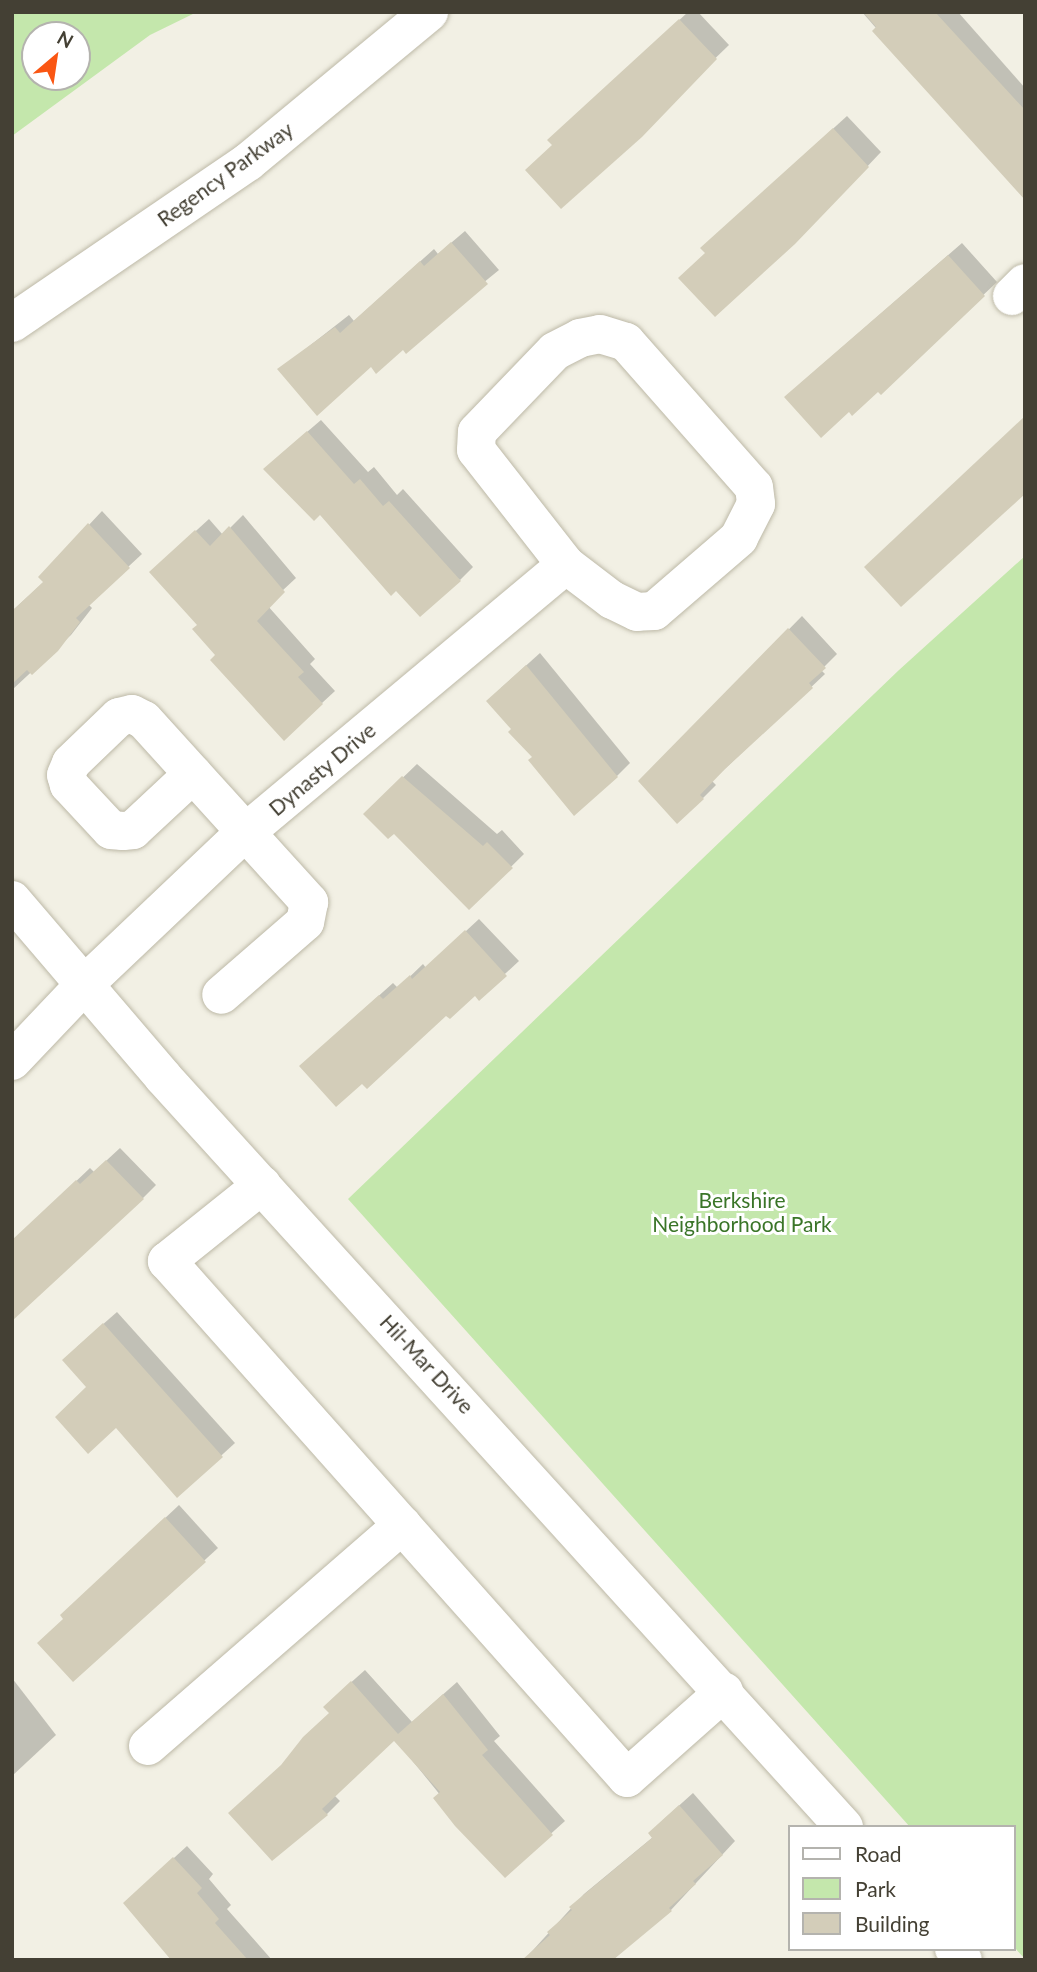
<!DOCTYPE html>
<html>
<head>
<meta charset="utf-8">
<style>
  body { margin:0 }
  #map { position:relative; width:1037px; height:1972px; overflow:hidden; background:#f2f0e4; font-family:Lato,sans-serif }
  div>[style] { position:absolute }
  .green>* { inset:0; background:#c4e7ac }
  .shadow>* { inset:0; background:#0003 }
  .building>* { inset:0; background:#d3cdb9 }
  .roads { filter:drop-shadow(0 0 2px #bdb9a7) drop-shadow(0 0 2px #bdb9a7) }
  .minor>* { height:38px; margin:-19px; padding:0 19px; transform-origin:19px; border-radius:19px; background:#fff }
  span { translate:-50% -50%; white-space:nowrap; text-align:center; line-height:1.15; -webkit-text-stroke:6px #fff; paint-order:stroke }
  .street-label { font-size:21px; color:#444034 }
  .park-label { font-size:21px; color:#3a7528 }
  .frame { position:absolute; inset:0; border:14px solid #444034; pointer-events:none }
  .legend { position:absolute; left:788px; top:1825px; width:228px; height:126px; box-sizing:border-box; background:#fff; border:2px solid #b4b3ae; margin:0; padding:9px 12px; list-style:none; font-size:21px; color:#444034 }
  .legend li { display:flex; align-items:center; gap:14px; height:35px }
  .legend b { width:35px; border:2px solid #b4b3ae }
  .north { position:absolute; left:21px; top:21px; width:70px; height:70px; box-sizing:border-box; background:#fff; border:2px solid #b4b3ae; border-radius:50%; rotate:29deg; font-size:19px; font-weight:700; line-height:28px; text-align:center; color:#444034 }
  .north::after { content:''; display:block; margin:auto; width:24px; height:32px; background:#fa5613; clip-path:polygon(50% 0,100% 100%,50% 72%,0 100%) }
</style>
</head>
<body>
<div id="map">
  <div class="green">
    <i style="clip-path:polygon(evenodd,12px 12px,197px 12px,150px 35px,12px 136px,12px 12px,35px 35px,77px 35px,77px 77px,35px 77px,35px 35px)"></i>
    <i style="clip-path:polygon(1025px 556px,1025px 1959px,1014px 1947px,1014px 1827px,910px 1827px,348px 1199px,899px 670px)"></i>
  </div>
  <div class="shadow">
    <i style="clip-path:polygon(688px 12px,698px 12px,729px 45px,561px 207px,554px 145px,563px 128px)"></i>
    <i style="clip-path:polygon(862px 12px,958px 12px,1025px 88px,1025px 178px,1015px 187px)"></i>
    <i style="clip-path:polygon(847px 116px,881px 152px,808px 229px,707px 252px,716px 235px)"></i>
    <i style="clip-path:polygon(465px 231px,499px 270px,403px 348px,371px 365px,280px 369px,349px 315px,354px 321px,434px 249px,438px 254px)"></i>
    <i style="clip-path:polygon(962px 243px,997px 282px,881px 392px,878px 389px,849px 410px,800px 384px)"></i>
    <i style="clip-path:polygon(321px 420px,368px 472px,374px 467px,397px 495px,403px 489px,473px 567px,460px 580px,279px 456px)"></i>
    <i style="clip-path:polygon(102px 511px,142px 554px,88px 604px,92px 608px,71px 635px,12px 690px,12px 611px,45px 581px,40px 577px)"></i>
    <i style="clip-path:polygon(243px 515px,296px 578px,267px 605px,315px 659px,310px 664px,335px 691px,322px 703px,218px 655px,164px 560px,209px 519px,223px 535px)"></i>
    <i style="clip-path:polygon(802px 616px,837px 654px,821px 670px,825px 674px,712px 781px,716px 785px,703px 798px,640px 781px)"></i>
    <i style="clip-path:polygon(540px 653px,630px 763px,617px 776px,534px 757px,514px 729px,501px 688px)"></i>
    <i style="clip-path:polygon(417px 764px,497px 834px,502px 830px,524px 854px,469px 908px,394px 832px,365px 814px)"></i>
    <i style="clip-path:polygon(479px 919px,519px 961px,479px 998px,475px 994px,446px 1013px,315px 1053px,393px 983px,398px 988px,423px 964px,426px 968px)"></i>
    <i style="clip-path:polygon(120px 1148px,156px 1185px,143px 1198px,12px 1242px,90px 1168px,94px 1172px)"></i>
    <i style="clip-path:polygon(117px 1312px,235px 1443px,178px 1495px,88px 1387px,77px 1347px)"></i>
    <i style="clip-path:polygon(179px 1505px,218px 1548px,73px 1680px,65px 1619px,75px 1603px)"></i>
    <i style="clip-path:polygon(365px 1670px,412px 1722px,457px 1682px,500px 1736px,494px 1741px,565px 1821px,505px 1875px,394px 1738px,334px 1795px,340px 1801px,327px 1814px,272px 1859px,286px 1762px,330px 1713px,338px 1694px)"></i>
    <i style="clip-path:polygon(12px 1678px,56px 1735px,12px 1776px)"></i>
    <i style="clip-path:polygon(693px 1793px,735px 1841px,671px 1910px,612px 1960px,524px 1960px,584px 1894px,653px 1837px,663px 1820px)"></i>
    <i style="clip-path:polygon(187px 1846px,213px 1874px,209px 1879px,231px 1905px,227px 1909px,272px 1960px,173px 1960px,139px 1890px)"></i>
  </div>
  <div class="building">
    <i style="clip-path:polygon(863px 12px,935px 12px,1025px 110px,1025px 200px,872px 31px,876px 27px)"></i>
    <i style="clip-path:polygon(679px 19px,717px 59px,642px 137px,561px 209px,525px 170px,552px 145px,547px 140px)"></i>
    <i style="clip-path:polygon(833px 128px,869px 167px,795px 244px,715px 317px,678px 278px,705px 253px,700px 248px)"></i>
    <i style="clip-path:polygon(451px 242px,488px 284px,406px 354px,403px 350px,376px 374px,371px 367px,317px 416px,277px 369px,335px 327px,340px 333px,420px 261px,424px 266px)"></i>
    <i style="clip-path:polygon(948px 255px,985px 296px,881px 395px,878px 392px,852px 416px,849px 412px,821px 438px,784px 397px)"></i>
    <i style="clip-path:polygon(1025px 416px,1025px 494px,901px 607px,864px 567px)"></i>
    <i style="clip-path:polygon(307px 431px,354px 484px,360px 479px,383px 506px,389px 501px,461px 581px,420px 617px,396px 591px,391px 596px,320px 515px,314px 521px,263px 469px)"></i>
    <i style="clip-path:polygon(88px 523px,130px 568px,76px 618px,80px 622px,58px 651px,32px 675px,27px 670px,12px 684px,12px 611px,43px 582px,38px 577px)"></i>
    <i style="clip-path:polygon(229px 526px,285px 592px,257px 621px,304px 672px,298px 677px,323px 704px,284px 741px,210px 660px,215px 655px,192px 629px,197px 625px,149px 572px,195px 530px,210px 546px)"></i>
    <i style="clip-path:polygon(788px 628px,826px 668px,809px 683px,813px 688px,725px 769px,700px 795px,704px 799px,677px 824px,638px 781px)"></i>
    <i style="clip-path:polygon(526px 665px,618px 777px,574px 816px,528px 760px,532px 757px,508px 732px,511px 729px,486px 701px)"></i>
    <i style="clip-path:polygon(402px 776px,483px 846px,487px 842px,513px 868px,469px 910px,394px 834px,388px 839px,363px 814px)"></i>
    <i style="clip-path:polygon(465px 930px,507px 976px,479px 1001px,475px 996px,450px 1019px,446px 1016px,367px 1089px,362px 1084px,336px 1107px,299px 1066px,379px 995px,383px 999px,410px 975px,412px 979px)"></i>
    <i style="clip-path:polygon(106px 1160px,144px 1199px,12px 1321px,12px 1240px,76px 1180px,80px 1184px)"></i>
    <i style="clip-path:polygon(103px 1323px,223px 1457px,177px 1498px,116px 1428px,88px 1454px,55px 1417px,86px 1387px,62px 1360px)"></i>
    <i style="clip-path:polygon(165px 1517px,206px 1562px,73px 1682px,37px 1643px,63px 1619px,60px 1615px)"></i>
    <i style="clip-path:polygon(351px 1681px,398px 1734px,443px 1694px,488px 1750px,482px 1755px,553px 1835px,505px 1878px,455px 1826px,433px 1798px,440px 1792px,394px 1741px,322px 1809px,328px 1815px,272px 1861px,228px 1813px,281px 1765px,303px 1737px,329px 1713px,323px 1707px)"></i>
    <i style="clip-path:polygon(679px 1805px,723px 1855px,693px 1881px,696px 1884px,669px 1908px,672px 1911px,613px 1960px,522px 1960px,550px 1935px,547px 1932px,572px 1910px,569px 1907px,652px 1838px,648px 1833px)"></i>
    <i style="clip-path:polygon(173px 1857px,202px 1888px,197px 1893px,219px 1919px,215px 1923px,248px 1960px,171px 1960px,123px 1903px)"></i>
  </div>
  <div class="roads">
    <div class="minor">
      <i style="left:1012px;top:296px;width:18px;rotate:-45deg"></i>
      <i style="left:12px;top:323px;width:286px;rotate:-34.3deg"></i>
      <i style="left:248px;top:162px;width:235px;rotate:-39.6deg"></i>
      <i style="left:600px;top:334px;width:27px;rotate:17deg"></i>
      <i style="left:626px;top:342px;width:193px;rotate:48.6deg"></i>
      <i style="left:754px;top:487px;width:17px;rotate:83deg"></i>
      <i style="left:756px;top:504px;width:38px;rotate:117deg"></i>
      <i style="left:739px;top:538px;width:112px;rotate:139.3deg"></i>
      <i style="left:654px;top:611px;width:17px;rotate:177deg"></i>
      <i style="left:637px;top:612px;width:28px;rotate:-154deg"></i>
      <i style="left:612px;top:600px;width:58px;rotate:-142.7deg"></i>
      <i style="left:566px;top:565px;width:146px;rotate:-128deg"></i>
      <i style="left:476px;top:450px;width:18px;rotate:-87deg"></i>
      <i style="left:477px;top:432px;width:112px;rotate:-46.1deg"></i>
      <i style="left:555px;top:351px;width:28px;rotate:-27deg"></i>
      <i style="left:580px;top:338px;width:20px;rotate:-11deg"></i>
      <i style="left:193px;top:774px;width:82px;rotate:137deg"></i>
      <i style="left:133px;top:830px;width:10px;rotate:174deg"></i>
      <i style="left:123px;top:831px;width:12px;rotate:-175deg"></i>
      <i style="left:111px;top:830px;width:62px;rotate:-133deg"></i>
      <i style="left:69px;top:785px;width:10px;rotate:-107deg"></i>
      <i style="left:66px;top:775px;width:13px;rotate:-67deg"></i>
      <i style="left:71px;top:763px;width:66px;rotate:-43.8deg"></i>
      <i style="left:119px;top:717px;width:13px;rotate:-13deg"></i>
      <i style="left:132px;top:714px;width:13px;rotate:27deg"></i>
      <i style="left:144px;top:720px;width:246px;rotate:47.8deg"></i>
      <i style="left:309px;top:902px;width:20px;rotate:101deg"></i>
      <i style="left:305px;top:922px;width:111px;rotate:139deg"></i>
      <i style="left:12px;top:900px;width:233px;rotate:49.5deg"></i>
      <i style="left:163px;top:1077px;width:1013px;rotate:47.76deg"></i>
      <i style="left:12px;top:1061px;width:108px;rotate:-46.5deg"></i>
      <i style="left:86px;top:983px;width:211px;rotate:-43.5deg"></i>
      <i style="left:239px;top:838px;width:426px;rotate:-39.9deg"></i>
      <i style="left:262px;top:1185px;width:122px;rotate:141.3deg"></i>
      <i style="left:167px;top:1261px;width:692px;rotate:48.34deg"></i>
      <i style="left:627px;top:1778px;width:130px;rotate:-41.6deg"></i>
      <i style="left:148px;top:1746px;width:337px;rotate:-41deg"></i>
      <i style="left:954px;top:1949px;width:14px;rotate:51deg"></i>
    </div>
  </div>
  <div class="street-label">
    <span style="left:225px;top:174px;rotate:-36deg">Regency Parkway</span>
    <span style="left:322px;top:769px;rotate:-40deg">Dynasty Drive</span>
    <span style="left:427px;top:1364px;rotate:47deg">Hil-Mar Drive</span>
  </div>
  <div class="park-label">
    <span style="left:742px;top:1212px">Berkshire<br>Neighborhood Park</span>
  </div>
  <div class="frame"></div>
  <ul class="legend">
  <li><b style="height:9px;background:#fff"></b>Road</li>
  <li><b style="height:19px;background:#c4e7ac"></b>Park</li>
  <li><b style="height:19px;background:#d3cdb9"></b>Building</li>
  </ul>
  <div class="north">N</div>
</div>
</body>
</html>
